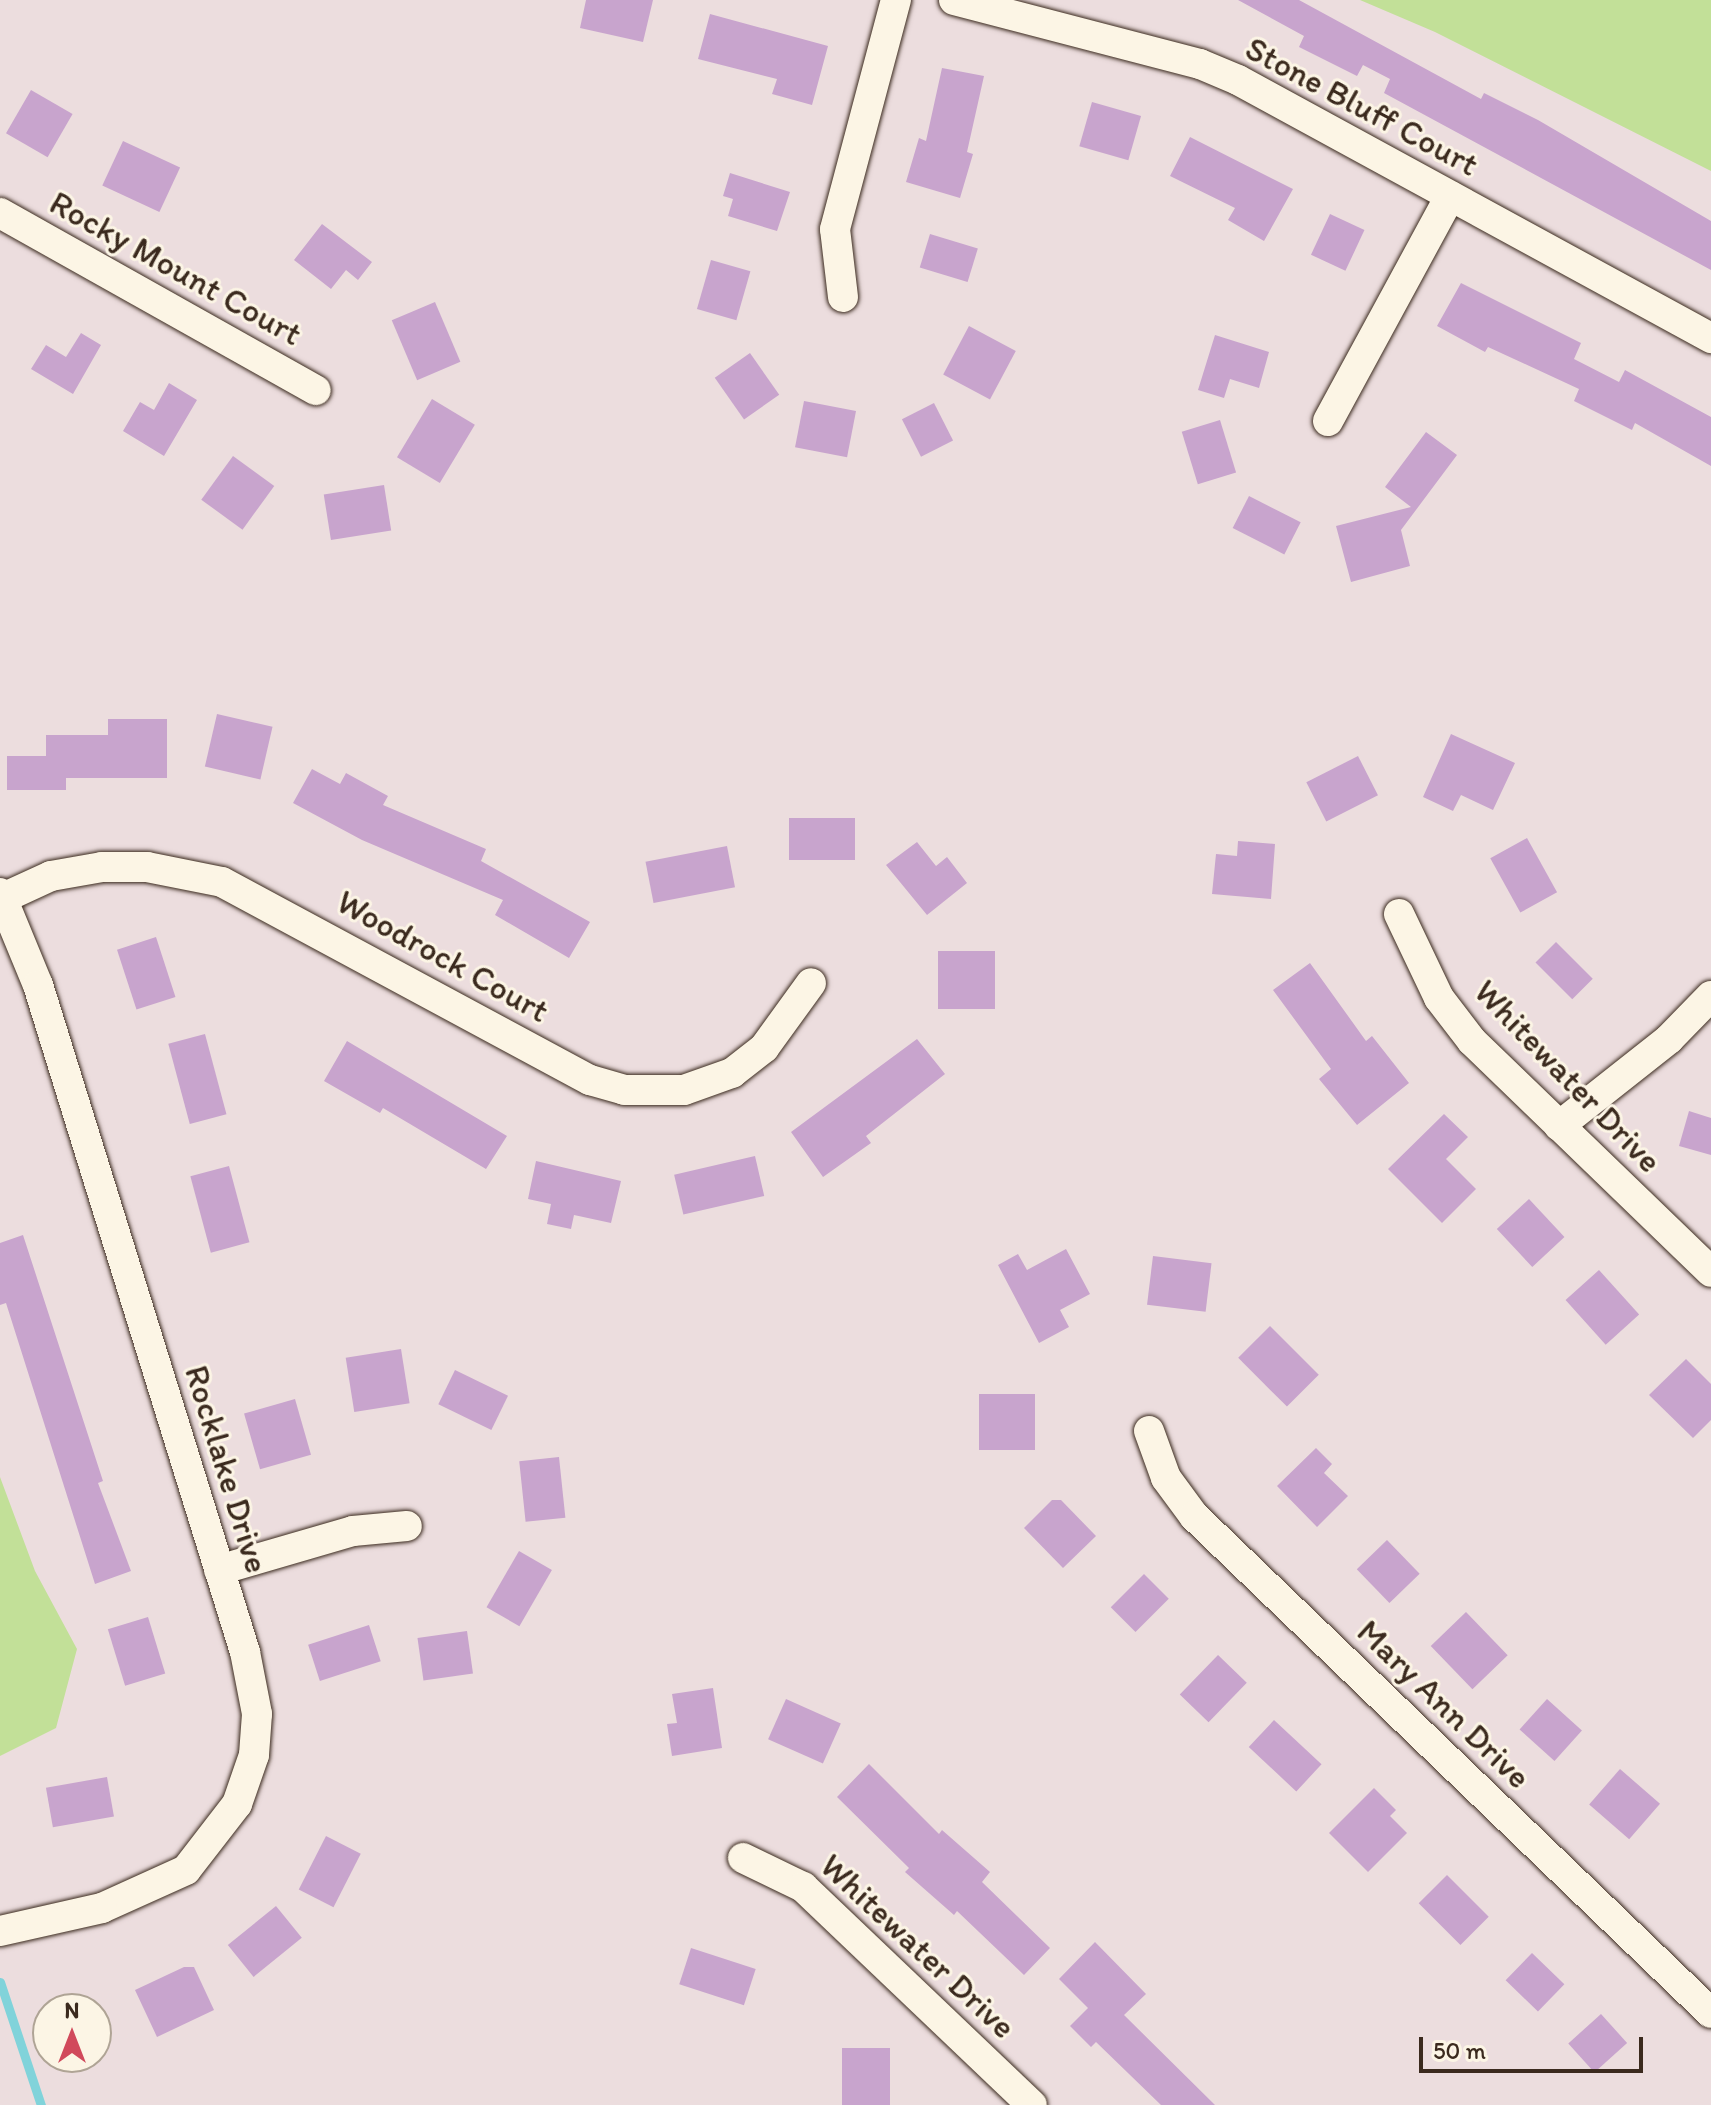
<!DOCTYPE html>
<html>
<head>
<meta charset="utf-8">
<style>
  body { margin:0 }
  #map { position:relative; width:1711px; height:2105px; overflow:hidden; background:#ecddde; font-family:Itim,sans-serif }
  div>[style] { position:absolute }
  .green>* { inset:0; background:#c2e098 }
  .stream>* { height:9px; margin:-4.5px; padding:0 4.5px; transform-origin:4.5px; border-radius:4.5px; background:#81d3da }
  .building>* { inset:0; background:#c8a4cd; transform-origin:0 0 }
  .roads { filter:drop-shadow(0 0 2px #3b2a1e) drop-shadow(0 0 2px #3b2a1e) }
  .minor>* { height:30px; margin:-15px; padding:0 15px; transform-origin:15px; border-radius:15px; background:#fcf5e5 }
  span { translate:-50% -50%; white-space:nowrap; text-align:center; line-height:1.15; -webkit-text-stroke:6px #fcf5e5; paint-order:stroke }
  .street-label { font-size:34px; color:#3b2a1e }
  .north { position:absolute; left:32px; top:1993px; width:80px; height:80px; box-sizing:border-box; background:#fcf5e5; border:2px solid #afa495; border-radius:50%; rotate:0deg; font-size:22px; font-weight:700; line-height:32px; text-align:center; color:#3b2a1e }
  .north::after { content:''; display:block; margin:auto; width:28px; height:36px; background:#d1495b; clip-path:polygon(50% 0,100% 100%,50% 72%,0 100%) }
  .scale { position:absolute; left:1419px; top:2037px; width:224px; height:36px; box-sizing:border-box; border:4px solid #3b2a1e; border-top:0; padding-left:10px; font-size:24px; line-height:28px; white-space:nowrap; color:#3b2a1e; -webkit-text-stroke:6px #fcf5e5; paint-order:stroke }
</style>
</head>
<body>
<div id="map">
  <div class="green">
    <i style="clip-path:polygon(1360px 0,1711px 0,1711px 171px,1435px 32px)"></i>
    <i style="clip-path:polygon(0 1477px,35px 1571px,77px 1649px,56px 1728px,0 1756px)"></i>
  </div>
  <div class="stream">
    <i style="left:0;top:1982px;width:130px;rotate:71.6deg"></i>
  </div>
  <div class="building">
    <i style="clip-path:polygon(586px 0,653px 0,643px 42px,580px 28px)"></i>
    <i style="clip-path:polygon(1238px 0,1299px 0,1481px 99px,1484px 93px,1538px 120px,1711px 221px,1711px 270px,1384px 93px,1390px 79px,1363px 65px,1357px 76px,1299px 47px,1304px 36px)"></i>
    <i style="clip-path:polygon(710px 14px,828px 46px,812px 105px,772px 94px,777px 79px,698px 59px)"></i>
    <i style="clip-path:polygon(942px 68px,984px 76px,967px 152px,973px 154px,960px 198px,906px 182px,919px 138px,926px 141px)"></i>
    <i style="left:31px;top:90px;width:48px;height:50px;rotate:30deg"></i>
    <i style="left:1092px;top:102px;width:51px;height:46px;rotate:16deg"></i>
    <i style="clip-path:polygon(1190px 137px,1293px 189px,1264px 241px,1228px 220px,1235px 208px,1170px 176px)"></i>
    <i style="left:123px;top:141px;width:63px;height:49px;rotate:25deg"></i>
    <i style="clip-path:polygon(730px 173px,790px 192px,777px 231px,728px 216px,733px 199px,723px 196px)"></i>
    <i style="left:1330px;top:214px;width:38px;height:45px;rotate:25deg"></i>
    <i style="clip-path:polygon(322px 224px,372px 262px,358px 280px,346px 270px,331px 289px,294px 260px)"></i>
    <i style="left:930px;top:234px;width:50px;height:35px;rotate:17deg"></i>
    <i style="left:711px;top:260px;width:41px;height:51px;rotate:16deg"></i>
    <i style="clip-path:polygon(1461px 283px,1581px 343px,1574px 359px,1619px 382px,1625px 370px,1711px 417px,1711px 466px,1635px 423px,1632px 430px,1574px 401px,1579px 389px,1488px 347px,1485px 352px,1437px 326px)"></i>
    <i style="left:435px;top:302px;width:65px;height:47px;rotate:67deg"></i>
    <i style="left:969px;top:326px;width:53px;height:55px;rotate:28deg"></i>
    <i style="clip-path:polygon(81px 333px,101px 345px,73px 394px,31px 369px,46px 345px,66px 357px)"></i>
    <i style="clip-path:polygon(1215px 335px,1269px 352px,1259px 388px,1230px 379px,1224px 398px,1198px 390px)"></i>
    <i style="left:750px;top:353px;width:51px;height:43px;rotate:55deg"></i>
    <i style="clip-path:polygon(169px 383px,197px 400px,164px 456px,123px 431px,140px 402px,154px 410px)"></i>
    <i style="left:432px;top:399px;width:50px;height:68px;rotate:31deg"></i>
    <i style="left:804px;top:401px;width:53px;height:47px;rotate:11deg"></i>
    <i style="left:934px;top:403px;width:42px;height:36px;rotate:63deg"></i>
    <i style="left:1220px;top:420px;width:55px;height:40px;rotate:73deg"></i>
    <i style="clip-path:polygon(1426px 432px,1457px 455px,1401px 530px,1410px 566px,1351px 582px,1336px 526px,1411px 507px,1385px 487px)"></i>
    <i style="left:233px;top:456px;width:51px;height:54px;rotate:36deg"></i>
    <i style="left:384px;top:485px;width:46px;height:61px;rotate:81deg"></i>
    <i style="left:1249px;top:496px;width:58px;height:36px;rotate:27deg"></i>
    <i style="left:217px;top:714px;width:57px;height:54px;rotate:13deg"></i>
    <i style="clip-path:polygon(108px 719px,167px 719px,167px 778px,66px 778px,66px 790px,7px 790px,7px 756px,46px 756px,46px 735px,108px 735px)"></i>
    <i style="clip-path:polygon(1451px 734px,1515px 763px,1493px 810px,1461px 795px,1453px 811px,1423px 797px)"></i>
    <i style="left:1358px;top:756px;width:44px;height:58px;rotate:63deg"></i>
    <i style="clip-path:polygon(312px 769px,340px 784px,346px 773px,388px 796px,383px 805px,486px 849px,481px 861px,590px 922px,569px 958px,495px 915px,503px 900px,362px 840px,293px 803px)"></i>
    <i style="left:789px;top:818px;width:66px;height:42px"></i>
    <i style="left:1527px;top:838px;width:62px;height:42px;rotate:61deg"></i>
    <i style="clip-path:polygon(1238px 841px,1275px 844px,1271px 899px,1212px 894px,1216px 854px,1237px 856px)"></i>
    <i style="clip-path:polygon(917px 842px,936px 866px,947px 857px,967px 883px,927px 915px,886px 865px)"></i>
    <i style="left:727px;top:846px;width:42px;height:83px;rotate:79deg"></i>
    <i style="left:156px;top:937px;width:63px;height:41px;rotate:72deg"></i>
    <i style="left:1556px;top:942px;width:52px;height:29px;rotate:45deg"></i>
    <i style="left:938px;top:951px;width:57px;height:58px"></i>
    <i style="clip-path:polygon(1310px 963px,1366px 1041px,1372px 1036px,1409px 1083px,1357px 1125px,1319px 1079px,1331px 1069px,1273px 990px)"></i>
    <i style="left:205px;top:1034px;width:83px;height:38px;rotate:75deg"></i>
    <i style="clip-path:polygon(917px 1039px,945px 1074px,866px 1136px,871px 1143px,823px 1177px,791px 1132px)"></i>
    <i style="clip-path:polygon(347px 1041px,507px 1136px,486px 1169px,383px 1108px,380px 1113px,324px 1081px)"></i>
    <i style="clip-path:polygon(1689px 1111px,1711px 1118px,1711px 1155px,1679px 1146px)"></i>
    <i style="clip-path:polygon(1444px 1114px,1468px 1137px,1446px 1159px,1476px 1189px,1442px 1223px,1388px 1169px)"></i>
    <i style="left:755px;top:1156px;width:41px;height:83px;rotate:77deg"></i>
    <i style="clip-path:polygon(536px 1161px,621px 1181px,611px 1223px,574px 1215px,571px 1229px,547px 1224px,551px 1204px,528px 1199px)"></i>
    <i style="left:229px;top:1166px;width:79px;height:40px;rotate:75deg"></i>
    <i style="left:1529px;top:1199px;width:52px;height:44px;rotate:47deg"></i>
    <i style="clip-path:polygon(23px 1235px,103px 1481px,98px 1483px,131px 1571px,95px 1584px,6px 1303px,0 1305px,0 1243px)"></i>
    <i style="clip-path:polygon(1066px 1249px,1090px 1294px,1060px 1310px,1069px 1327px,1039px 1343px,998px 1265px,1018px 1254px,1027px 1270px)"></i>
    <i style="left:1153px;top:1256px;width:59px;height:49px;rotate:7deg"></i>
    <i style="left:1599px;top:1270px;width:60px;height:45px;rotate:48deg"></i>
    <i style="left:1270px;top:1326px;width:69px;height:45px;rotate:45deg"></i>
    <i style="left:401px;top:1349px;width:55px;height:56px;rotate:81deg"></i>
    <i style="clip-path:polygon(1686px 1359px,1711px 1384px,1711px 1420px,1693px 1438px,1649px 1395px)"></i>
    <i style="left:455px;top:1370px;width:59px;height:38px;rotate:26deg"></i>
    <i style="left:979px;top:1394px;width:56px;height:56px"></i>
    <i style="left:295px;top:1399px;width:58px;height:53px;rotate:74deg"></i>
    <i style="clip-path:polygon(1316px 1448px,1332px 1464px,1324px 1473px,1348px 1496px,1317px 1527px,1277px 1486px)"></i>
    <i style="left:559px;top:1457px;width:61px;height:40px;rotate:84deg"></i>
    <i style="clip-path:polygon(1052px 1500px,1061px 1500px,1096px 1536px,1063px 1568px,1024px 1528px)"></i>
    <i style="left:1387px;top:1540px;width:47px;height:42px;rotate:46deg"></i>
    <i style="left:519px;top:1551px;width:38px;height:65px;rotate:30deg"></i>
    <i style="left:1144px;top:1574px;width:35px;height:47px;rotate:45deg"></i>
    <i style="left:1466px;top:1612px;width:60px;height:49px;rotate:46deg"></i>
    <i style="left:148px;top:1617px;width:59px;height:42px;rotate:73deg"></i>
    <i style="left:369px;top:1625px;width:38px;height:64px;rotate:72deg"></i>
    <i style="left:467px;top:1631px;width:43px;height:50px;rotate:82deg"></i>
    <i style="left:1218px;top:1655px;width:40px;height:55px;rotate:44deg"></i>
    <i style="clip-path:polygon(713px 1688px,722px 1748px,672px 1756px,667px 1724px,677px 1723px,672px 1694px)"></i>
    <i style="left:786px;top:1699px;width:60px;height:44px;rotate:24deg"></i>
    <i style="left:1547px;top:1699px;width:47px;height:41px;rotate:42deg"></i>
    <i style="left:1274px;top:1720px;width:65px;height:37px;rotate:43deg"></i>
    <i style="clip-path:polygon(869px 1764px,939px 1834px,942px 1830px,990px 1872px,982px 1882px,1050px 1948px,1024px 1975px,957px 1911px,954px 1915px,905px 1872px,909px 1868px,837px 1797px)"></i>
    <i style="left:1620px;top:1769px;width:53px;height:47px;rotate:41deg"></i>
    <i style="left:107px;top:1777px;width:40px;height:62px;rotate:80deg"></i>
    <i style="clip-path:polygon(1374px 1788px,1396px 1810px,1390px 1816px,1407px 1833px,1368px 1872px,1329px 1833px)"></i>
    <i style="left:326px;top:1836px;width:39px;height:60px;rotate:27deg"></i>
    <i style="left:1447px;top:1875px;width:59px;height:40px;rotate:45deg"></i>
    <i style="left:276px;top:1906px;width:41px;height:62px;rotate:51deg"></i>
    <i style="clip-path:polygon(1095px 1942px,1146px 1994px,1124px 2015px,1215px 2105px,1161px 2105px,1096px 2042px,1091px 2047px,1070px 2026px,1088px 2008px,1059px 1979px)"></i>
    <i style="left:691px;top:1948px;width:68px;height:38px;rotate:18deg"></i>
    <i style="left:1532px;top:1953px;width:45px;height:38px;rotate:44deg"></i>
    <i style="clip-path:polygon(184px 1967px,194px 1967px,214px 2010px,157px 2037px,135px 1990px)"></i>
    <i style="left:1601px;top:2014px;width:39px;height:44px;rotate:48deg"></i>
    <i style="left:842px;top:2048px;width:48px;height:57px"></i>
  </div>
  <div class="roads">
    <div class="minor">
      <i style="left:954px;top:0;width:254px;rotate:14.6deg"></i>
      <i style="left:1200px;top:64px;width:41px;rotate:22.8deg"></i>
      <i style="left:1238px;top:80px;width:539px;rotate:28.61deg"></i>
      <i style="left:0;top:213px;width:362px;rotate:29.3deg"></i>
      <i style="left:843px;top:297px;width:68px;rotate:-96.7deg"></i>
      <i style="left:835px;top:229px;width:237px;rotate:-75.1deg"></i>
      <i style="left:1328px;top:421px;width:256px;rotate:-61.5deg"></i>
      <i style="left:0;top:893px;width:100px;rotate:67.6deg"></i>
      <i style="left:38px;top:985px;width:698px;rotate:72.76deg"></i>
      <i style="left:245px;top:1652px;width:63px;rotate:79deg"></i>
      <i style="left:257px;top:1714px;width:41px;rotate:94.2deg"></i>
      <i style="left:254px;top:1755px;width:52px;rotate:109.1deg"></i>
      <i style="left:237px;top:1804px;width:83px;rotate:127.7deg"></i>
      <i style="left:186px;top:1870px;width:92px;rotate:155.7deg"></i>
      <i style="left:102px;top:1908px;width:105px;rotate:167.3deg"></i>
      <i style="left:3px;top:898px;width:53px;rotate:-24.6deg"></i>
      <i style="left:51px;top:876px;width:52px;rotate:-10deg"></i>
      <i style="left:102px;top:867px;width:45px"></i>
      <i style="left:147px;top:867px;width:76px;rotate:11.3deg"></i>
      <i style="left:222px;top:882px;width:418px;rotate:28.3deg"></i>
      <i style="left:590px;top:1080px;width:35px;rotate:16deg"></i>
      <i style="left:624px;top:1090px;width:60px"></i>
      <i style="left:684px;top:1090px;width:51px;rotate:-19.5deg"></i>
      <i style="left:732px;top:1073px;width:41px;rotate:-38deg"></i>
      <i style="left:764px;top:1048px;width:80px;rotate:-54.1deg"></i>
      <i style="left:1399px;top:914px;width:93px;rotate:64.5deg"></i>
      <i style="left:1439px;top:998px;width:54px;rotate:52.5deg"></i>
      <i style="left:1472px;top:1041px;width:332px;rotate:44deg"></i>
      <i style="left:1559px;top:1126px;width:140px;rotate:-38.3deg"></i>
      <i style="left:1669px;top:1039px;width:60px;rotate:-45.7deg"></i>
      <i style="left:1149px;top:1431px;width:50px;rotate:70.1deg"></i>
      <i style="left:1166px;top:1478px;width:47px;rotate:53.6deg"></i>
      <i style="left:1194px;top:1516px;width:717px;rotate:43.87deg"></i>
      <i style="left:219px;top:1570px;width:140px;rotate:-16.2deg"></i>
      <i style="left:353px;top:1531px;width:54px;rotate:-5.3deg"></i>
      <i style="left:743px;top:1858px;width:67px;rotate:25.8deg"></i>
      <i style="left:803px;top:1887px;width:316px;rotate:43.6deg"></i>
    </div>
  </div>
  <div class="street-label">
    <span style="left:1362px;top:106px;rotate:28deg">Stone Bluff Court</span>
    <span style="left:176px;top:268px;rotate:29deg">Rocky Mount Court</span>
    <span style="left:443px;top:956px;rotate:29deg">Woodrock Court</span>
    <span style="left:1568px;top:1076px;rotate:46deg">Whitewater Drive</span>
    <span style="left:227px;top:1469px;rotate:73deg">Rocklake Drive</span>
    <span style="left:1444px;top:1704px;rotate:44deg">Mary Ann Drive</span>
    <span style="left:918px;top:1946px;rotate:43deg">Whitewater Drive</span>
  </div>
  <div class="north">N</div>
  <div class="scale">50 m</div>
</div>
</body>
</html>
